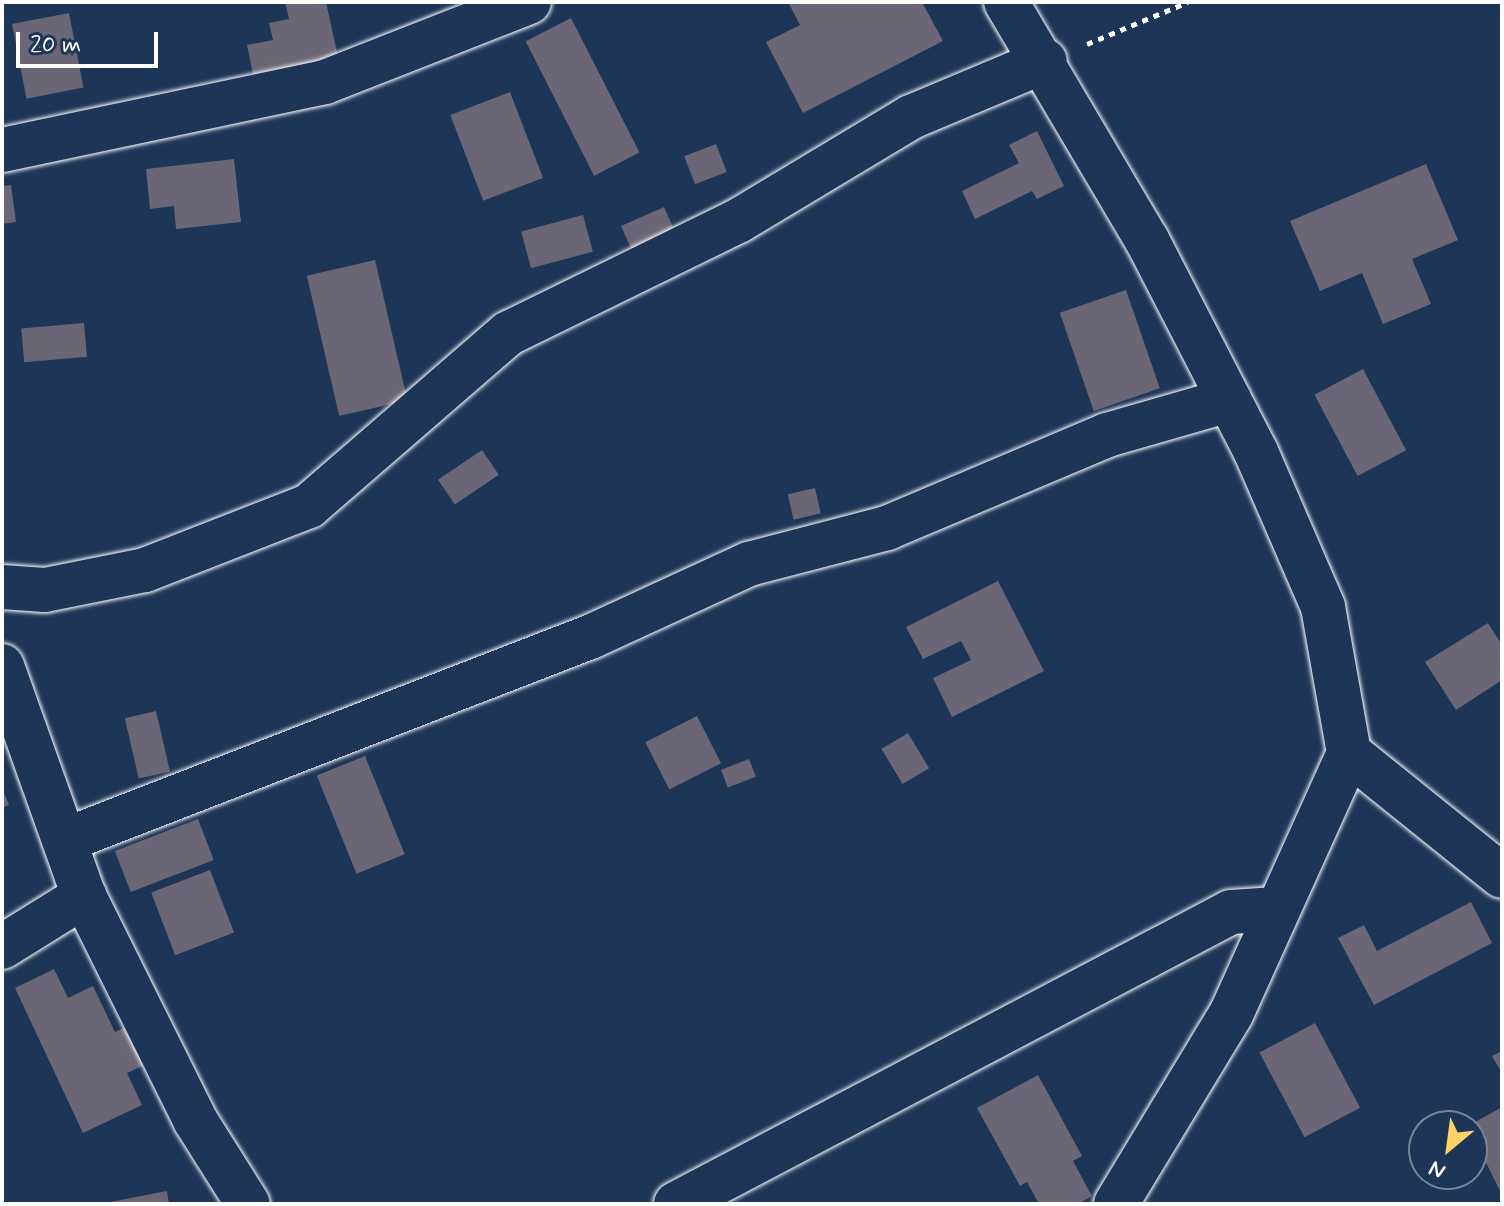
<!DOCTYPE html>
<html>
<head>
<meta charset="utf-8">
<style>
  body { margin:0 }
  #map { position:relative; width:1504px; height:1206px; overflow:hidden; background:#1d3557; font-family:Mynerve,sans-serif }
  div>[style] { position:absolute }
  .building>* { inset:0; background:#6a6675; transform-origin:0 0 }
  .path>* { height:5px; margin-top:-2.5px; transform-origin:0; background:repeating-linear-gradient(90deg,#fff 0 6px,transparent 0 12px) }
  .roads { filter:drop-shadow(0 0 2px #fff) drop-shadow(0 0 2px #fff) }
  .minor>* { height:44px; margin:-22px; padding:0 22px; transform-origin:22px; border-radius:22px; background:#1d3557 }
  span { translate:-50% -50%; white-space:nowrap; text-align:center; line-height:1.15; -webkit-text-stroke:8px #1d3557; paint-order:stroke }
  .frame { position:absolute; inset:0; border:4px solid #fff; pointer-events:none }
  .north { position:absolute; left:1408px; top:1110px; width:80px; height:80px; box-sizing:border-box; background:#1d3557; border:2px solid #77869a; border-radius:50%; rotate:209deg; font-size:22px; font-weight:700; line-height:32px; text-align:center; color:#fff }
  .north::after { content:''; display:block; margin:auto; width:28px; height:36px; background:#ffd166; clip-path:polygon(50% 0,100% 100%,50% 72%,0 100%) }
  .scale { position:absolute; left:16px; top:32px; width:142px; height:36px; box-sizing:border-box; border:4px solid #fff; border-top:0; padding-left:10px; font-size:24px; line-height:28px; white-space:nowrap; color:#fff; -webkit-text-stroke:6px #1d3557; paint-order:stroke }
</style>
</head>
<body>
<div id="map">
  <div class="building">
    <i style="clip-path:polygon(285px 2px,326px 2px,340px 66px,290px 77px,288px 67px,253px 74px,247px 45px,273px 40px,269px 23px,289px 19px)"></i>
    <i style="clip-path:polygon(788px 2px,922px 2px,943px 41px,803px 113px,766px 42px,800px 25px)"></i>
    <i style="left:69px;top:13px;width:76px;height:58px;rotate:79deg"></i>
    <i style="left:571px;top:18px;width:151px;height:51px;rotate:63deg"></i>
    <i style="left:510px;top:92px;width:92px;height:64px;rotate:69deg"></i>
    <i style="clip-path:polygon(1037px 131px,1064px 186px,1037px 199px,1032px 191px,975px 219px,962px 191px,1019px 163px,1009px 145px)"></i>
    <i style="left:716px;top:144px;width:30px;height:34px;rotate:69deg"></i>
    <i style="clip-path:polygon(234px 159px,241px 222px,176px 229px,174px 206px,150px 209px,146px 169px)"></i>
    <i style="clip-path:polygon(1426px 164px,1458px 240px,1412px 259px,1431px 304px,1383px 324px,1362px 273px,1320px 291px,1290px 221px)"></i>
    <i style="clip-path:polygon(11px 185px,16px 222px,2px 224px,2px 186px)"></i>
    <i style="left:664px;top:207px;width:37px;height:47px;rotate:66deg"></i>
    <i style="left:583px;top:215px;width:38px;height:64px;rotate:75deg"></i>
    <i style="left:375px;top:260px;width:144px;height:70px;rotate:77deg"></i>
    <i style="left:1126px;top:290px;width:104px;height:70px;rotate:71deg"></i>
    <i style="left:84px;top:323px;width:34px;height:63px;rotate:85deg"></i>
    <i style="left:1363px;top:369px;width:92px;height:55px;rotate:62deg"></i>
    <i style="left:482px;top:450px;width:30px;height:53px;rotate:56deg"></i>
    <i style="left:815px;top:488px;width:26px;height:28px;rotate:77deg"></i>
    <i style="clip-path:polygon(998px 581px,1044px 671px,952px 717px,933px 678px,971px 660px,961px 641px,923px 659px,906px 627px)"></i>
    <i style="clip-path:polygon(1488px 623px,1502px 645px,1502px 680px,1456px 710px,1425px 662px)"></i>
    <i style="left:156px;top:711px;width:62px;height:32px;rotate:77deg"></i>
    <i style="left:697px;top:716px;width:53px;height:58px;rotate:63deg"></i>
    <i style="left:908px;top:733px;width:41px;height:31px;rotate:59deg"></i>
    <i style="left:365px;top:756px;width:106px;height:52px;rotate:68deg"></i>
    <i style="left:749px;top:759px;width:19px;height:30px;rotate:69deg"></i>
    <i style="clip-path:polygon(2px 788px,9px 805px,2px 808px)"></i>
    <i style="left:198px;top:819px;width:44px;height:89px;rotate:69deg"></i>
    <i style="left:210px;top:870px;width:67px;height:63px;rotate:69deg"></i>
    <i style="clip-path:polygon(1471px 902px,1492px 943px,1374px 1005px,1338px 938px,1364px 925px,1377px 951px)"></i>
    <i style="clip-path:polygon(54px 969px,68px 998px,93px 986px,115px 1032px,128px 1026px,146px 1064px,127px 1073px,142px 1105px,83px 1133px,15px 988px)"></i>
    <i style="left:1315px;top:1023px;width:96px;height:63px;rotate:62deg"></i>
    <i style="clip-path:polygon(1502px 1051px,1502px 1073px,1492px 1056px)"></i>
    <i style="clip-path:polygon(1038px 1075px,1082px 1156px,1073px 1161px,1092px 1196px,1078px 1204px,1039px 1204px,1027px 1182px,1020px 1186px,977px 1108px)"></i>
    <i style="clip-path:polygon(1502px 1107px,1502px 1195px,1468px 1126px)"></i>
    <i style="clip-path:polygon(167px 1191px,169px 1204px,105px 1204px,105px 1203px)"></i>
  </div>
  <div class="path">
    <i style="left:1087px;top:44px;width:109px;rotate:-22.6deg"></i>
  </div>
  <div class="roads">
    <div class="minor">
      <i style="left:1006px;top:2px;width:277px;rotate:59.4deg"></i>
      <i style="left:1147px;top:240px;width:238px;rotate:62.8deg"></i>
      <i style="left:1256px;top:452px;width:169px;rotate:66.6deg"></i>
      <i style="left:1323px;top:607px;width:148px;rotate:79.9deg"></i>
      <i style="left:1349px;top:753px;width:286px;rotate:114.3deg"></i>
      <i style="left:1231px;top:1014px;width:222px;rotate:121.2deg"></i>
      <i style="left:2px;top:150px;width:330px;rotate:-11.9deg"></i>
      <i style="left:325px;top:82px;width:219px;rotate:-21.4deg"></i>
      <i style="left:2px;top:587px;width:43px;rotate:4deg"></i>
      <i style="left:45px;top:590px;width:102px;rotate:-11.3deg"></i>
      <i style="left:145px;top:570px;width:176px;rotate:-21.3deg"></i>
      <i style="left:309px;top:506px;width:264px;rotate:-40.9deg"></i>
      <i style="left:509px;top:333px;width:255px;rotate:-26.1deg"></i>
      <i style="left:738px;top:221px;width:202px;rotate:-31deg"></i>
      <i style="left:911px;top:117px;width:145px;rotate:-22.7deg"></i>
      <i style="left:2px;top:666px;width:244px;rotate:70.4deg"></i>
      <i style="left:84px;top:896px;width:250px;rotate:63.6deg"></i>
      <i style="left:195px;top:1120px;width:99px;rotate:57.8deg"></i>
      <i style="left:1349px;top:753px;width:196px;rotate:38.8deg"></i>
      <i style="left:68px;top:839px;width:560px;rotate:-21.16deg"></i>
      <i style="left:590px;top:637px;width:175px;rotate:-24.7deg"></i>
      <i style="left:749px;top:564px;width:143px;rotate:-14.6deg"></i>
      <i style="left:887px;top:528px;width:239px;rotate:-22.9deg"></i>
      <i style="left:1107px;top:435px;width:127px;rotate:-16deg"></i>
      <i style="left:2px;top:947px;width:97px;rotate:-31.9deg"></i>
      <i style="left:676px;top:1204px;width:627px;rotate:-27.75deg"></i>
      <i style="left:1231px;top:912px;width:45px;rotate:-3.8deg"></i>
    </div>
  </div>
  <div class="frame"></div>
  <div class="north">N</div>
  <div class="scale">20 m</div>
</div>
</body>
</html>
